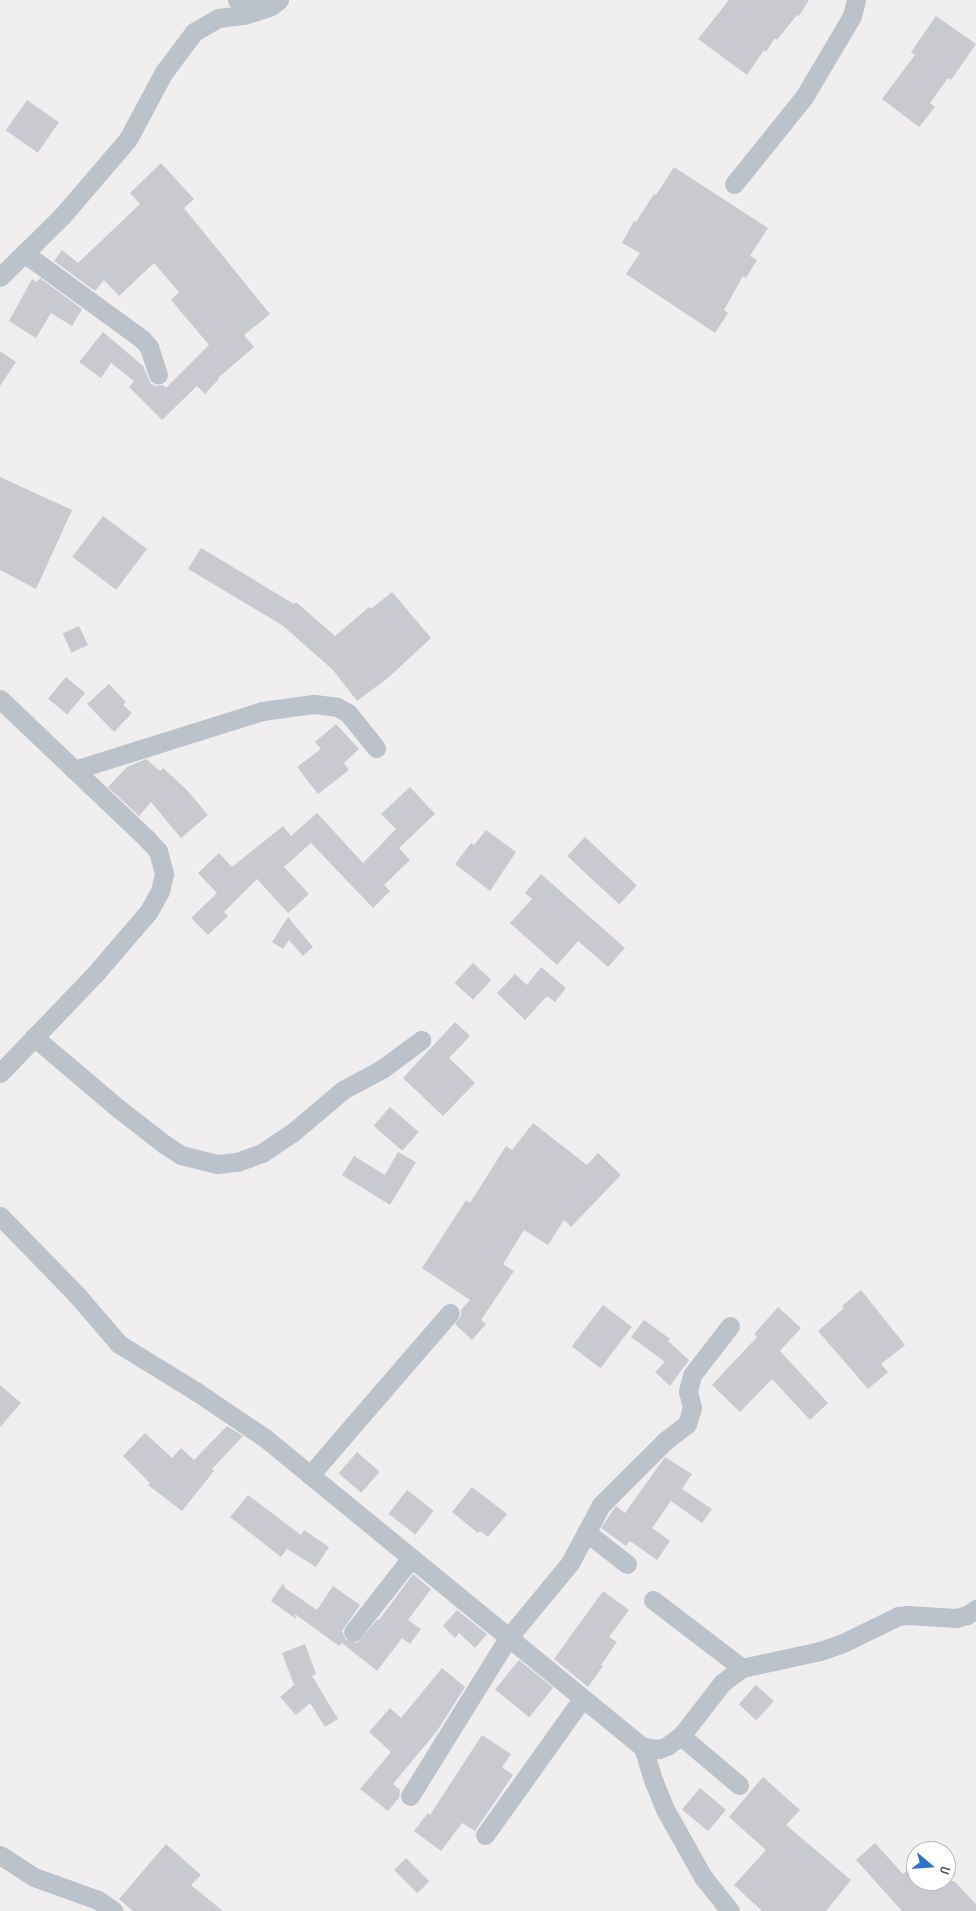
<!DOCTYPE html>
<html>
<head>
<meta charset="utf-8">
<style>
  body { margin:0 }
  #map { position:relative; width:976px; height:1911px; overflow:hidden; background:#f0eeee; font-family:"Sofia Sans Condensed",sans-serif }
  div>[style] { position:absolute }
  .building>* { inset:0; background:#c9cad0; transform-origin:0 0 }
  .minor>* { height:19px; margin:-9.5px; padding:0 9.5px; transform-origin:9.5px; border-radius:9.5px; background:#bbc2c9 }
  span { translate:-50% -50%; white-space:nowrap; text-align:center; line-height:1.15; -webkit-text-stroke:4px #fff; paint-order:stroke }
  .north { position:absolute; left:906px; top:1841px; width:50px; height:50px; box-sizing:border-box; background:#fff; border:1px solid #b6b9bd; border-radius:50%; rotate:108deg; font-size:14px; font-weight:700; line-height:20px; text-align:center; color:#495159 }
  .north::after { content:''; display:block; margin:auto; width:18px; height:22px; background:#3074c9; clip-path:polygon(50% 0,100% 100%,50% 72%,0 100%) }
</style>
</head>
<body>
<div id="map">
  <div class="building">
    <i style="clip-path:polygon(729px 0,809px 0,799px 16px,797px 15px,777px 40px,775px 38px,766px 52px,764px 50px,747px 75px,698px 39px)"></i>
    <i style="clip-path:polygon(936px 16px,976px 44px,951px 80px,948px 78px,930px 103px,935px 107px,919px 127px,882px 99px,915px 55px,911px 52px)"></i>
    <i style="left:27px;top:100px;width:39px;height:37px;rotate:35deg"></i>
    <i style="clip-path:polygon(161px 163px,194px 199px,184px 208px,270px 314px,244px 335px,254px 347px,218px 378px,219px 379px,205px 394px,197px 386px,162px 420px,129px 387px,134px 381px,111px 363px,101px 378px,79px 362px,103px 332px,143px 366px,151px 384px,156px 386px,163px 385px,166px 388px,209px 345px,171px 300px,179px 292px,154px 263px,119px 296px,104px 280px,95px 291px,54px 261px,62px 250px,78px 263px,140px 204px,130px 193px)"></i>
    <i style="clip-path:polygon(674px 167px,768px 228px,750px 256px,757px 260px,746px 278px,743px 276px,724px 310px,728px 313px,715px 333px,626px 274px,640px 253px,622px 243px,634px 221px,636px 222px,654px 194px,656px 195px)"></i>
    <i style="clip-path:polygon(40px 278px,82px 309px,72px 326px,51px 313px,36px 338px,9px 321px,32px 279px,37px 282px)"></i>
    <i style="clip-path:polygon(0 351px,16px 362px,0 386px)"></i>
    <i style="clip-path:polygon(0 477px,72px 510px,36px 589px,0 570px)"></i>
    <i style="left:103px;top:516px;width:55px;height:51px;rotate:37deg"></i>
    <i style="clip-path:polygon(201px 548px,294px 604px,296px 602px,335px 636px,369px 607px,371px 609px,392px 592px,431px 638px,389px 677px,357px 701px,333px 670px,282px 625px,188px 569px)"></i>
    <i style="left:79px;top:626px;width:21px;height:18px;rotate:65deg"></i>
    <i style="left:66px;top:677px;width:25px;height:28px;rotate:40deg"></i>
    <i style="clip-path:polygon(109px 684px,126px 702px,123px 705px,132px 713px,114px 732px,87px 704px)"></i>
    <i style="clip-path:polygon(336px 724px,359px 749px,344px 763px,349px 770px,318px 794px,297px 767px,321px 749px,315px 742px)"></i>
    <i style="clip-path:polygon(146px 759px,160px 771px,163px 768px,187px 790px,208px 815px,181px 838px,151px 802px,139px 816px,108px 787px,127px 767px)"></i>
    <i style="clip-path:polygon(410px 787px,435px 814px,399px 848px,410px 860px,384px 885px,390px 891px,373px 908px,311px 843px,284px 867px,309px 894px,288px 913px,257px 879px,224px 912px,228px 916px,208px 935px,191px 918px,217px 893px,198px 873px,219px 853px,232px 867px,283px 826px,291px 836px,317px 813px,363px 863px,396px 829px,381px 814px)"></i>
    <i style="clip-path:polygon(486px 830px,516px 852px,490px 891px,455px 864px,471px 843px,474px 845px)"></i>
    <i style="left:585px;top:837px;width:71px;height:26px;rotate:43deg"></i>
    <i style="clip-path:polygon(541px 874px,625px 948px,608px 967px,578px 941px,557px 965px,510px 923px,532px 899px,525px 893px)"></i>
    <i style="clip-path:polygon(288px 917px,313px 947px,303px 956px,289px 940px,283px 949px,272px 942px)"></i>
    <i style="left:473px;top:963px;width:25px;height:27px;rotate:43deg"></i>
    <i style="clip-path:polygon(541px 967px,566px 988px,555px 1002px,547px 996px,525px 1020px,497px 993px,515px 974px,527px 985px)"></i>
    <i style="clip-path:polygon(455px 1022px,470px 1036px,449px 1058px,475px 1083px,443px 1116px,403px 1078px)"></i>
    <i style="left:390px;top:1107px;width:38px;height:25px;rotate:41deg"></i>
    <i style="clip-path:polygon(533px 1123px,587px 1165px,598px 1153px,621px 1175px,571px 1227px,564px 1220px,548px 1245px,524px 1230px,503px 1264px,514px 1271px,481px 1320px,486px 1324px,472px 1340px,455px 1324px,461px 1316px,461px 1310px,470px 1300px,422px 1268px,466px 1200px,470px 1203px,506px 1146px,512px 1150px)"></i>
    <i style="clip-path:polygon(398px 1152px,416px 1162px,390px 1205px,342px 1175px,354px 1156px,385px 1175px)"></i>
    <i style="clip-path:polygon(861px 1290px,905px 1345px,881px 1364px,888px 1372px,868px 1389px,818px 1331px,844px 1308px,842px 1306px)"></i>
    <i style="left:603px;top:1305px;width:36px;height:52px;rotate:37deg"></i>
    <i style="clip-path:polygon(778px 1307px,801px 1328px,780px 1351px,828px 1403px,810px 1420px,772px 1379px,740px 1412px,712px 1385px,757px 1337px,754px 1334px)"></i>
    <i style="clip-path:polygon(644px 1320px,670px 1339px,668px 1341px,689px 1360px,670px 1386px,655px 1372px,665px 1362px,631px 1337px)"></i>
    <i style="clip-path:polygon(0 1385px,21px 1403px,0 1427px)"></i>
    <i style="clip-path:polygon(227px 1426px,243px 1436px,212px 1469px,214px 1471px,182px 1511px,148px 1485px,150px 1483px,123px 1456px,145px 1433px,172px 1458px,181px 1448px,194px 1460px)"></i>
    <i style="left:357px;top:1452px;width:30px;height:28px;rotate:41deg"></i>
    <i style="clip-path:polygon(665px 1457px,692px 1474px,682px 1489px,712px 1509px,702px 1523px,671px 1501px,652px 1528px,670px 1541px,657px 1560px,630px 1541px,626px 1546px,601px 1528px,616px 1506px,625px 1513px)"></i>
    <i style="clip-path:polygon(472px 1487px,507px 1514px,488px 1537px,480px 1531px,478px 1533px,452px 1512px)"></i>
    <i style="left:407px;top:1490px;width:34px;height:30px;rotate:38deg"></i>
    <i style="clip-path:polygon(248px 1495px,301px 1535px,304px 1530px,329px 1547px,316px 1567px,287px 1549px,281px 1557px,230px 1517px)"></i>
    <i style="clip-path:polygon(413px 1574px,431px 1589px,408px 1620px,421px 1629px,410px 1644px,402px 1638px,377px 1671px,342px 1643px,339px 1646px,295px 1614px,296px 1619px,271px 1601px,283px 1583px,285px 1588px,317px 1610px,333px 1586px,360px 1605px,342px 1631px,346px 1640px,357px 1643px,378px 1619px,379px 1620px)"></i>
    <i style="clip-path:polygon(603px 1591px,629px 1610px,609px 1637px,617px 1642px,601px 1665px,603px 1666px,588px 1687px,554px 1659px)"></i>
    <i style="clip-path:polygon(457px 1610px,487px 1634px,475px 1648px,459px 1633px,455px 1638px,443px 1626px)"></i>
    <i style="clip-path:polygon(305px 1644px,316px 1674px,312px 1676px,338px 1719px,325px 1727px,310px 1703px,296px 1715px,280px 1697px,294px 1685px,282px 1653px)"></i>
    <i style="left:519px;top:1660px;width:44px;height:38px;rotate:39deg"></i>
    <i style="clip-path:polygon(442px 1668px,465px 1687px,437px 1731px,393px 1784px,400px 1790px,399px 1798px,388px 1811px,360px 1789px,391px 1752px,369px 1732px,390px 1708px,401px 1718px)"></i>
    <i style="left:756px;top:1685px;width:24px;height:26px;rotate:42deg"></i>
    <i style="clip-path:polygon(482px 1735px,511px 1754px,502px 1767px,513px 1775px,475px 1831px,462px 1823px,441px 1851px,414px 1831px,428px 1813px,430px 1815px)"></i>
    <i style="clip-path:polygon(763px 1777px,800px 1810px,786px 1825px,851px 1880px,826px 1911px,762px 1911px,734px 1885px,766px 1850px,729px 1817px)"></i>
    <i style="left:700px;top:1788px;width:34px;height:28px;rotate:40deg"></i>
    <i style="clip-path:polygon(875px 1843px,903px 1874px,916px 1863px,916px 1881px,954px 1881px,976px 1904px,976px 1911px,902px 1911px,856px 1860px)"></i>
    <i style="clip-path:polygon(166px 1844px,201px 1875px,191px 1885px,223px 1911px,133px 1911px,119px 1899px)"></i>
    <i style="left:406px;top:1858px;width:33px;height:17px;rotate:45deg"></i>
  </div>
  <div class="minor">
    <i style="left:237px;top:0;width:31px;rotate:11deg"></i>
    <i style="left:734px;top:184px;width:112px;rotate:-51.2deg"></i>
    <i style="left:804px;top:97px;width:94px;rotate:-59.3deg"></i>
    <i style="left:852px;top:16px;width:16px;rotate:-76deg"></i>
    <i style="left:24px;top:253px;width:146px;rotate:36.1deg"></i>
    <i style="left:142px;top:339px;width:11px;rotate:49deg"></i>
    <i style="left:149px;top:347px;width:29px;rotate:72deg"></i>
    <i style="left:0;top:277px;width:87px;rotate:-44.5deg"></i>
    <i style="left:62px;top:216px;width:101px;rotate:-49.4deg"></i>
    <i style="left:128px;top:139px;width:76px;rotate:-61.8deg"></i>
    <i style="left:164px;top:72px;width:50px;rotate:-53.1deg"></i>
    <i style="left:194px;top:32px;width:28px;rotate:-30deg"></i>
    <i style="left:218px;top:18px;width:26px;rotate:-7deg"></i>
    <i style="left:244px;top:15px;width:28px;rotate:-18deg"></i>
    <i style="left:271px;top:6px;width:10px;rotate:-37deg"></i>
    <i style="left:0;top:699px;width:203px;rotate:43.6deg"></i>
    <i style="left:147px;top:839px;width:16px;rotate:47deg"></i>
    <i style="left:158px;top:851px;width:24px;rotate:75deg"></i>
    <i style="left:164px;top:874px;width:17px;rotate:103deg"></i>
    <i style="left:160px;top:891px;width:23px;rotate:119deg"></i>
    <i style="left:149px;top:911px;width:83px;rotate:130.6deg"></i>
    <i style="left:95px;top:974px;width:137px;rotate:133.8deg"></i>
    <i style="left:74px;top:770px;width:197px;rotate:-17.4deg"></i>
    <i style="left:262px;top:711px;width:52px;rotate:-7.7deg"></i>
    <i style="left:314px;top:704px;width:23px;rotate:7deg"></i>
    <i style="left:337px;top:707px;width:13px;rotate:29deg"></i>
    <i style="left:348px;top:713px;width:45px;rotate:51.3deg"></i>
    <i style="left:34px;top:1037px;width:111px;rotate:40.3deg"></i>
    <i style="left:119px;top:1109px;width:57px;rotate:37.9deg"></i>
    <i style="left:164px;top:1144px;width:20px;rotate:33deg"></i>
    <i style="left:181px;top:1155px;width:37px;rotate:14deg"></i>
    <i style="left:217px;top:1164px;width:20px;rotate:-6deg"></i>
    <i style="left:237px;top:1162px;width:27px;rotate:-20deg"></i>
    <i style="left:262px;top:1153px;width:36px;rotate:-34deg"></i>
    <i style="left:292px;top:1133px;width:67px;rotate:-40.1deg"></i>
    <i style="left:343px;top:1090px;width:44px;rotate:-28.3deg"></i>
    <i style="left:382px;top:1069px;width:49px;rotate:-36.6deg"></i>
    <i style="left:0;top:1216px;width:109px;rotate:45.7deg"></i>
    <i style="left:76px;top:1294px;width:66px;rotate:49.3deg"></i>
    <i style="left:119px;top:1344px;width:92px;rotate:31.6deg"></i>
    <i style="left:197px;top:1392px;width:82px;rotate:34.1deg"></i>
    <i style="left:265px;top:1438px;width:488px;rotate:39.3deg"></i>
    <i style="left:643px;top:1747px;width:16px;rotate:7deg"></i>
    <i style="left:659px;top:1749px;width:9px;rotate:-21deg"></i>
    <i style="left:667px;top:1746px;width:17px;rotate:-36deg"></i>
    <i style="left:681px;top:1736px;width:67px;rotate:-52.3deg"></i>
    <i style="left:722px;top:1683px;width:25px;rotate:-37deg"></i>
    <i style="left:742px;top:1668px;width:80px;rotate:-12.3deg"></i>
    <i style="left:820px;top:1651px;width:24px;rotate:-19deg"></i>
    <i style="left:843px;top:1643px;width:61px;rotate:-26.1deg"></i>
    <i style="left:898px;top:1616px;width:10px;rotate:-6deg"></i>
    <i style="left:908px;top:1615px;width:48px;rotate:3.6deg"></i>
    <i style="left:956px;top:1618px;width:11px;rotate:-15deg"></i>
    <i style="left:967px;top:1615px;width:11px;rotate:-34deg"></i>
    <i style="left:310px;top:1475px;width:214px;rotate:-49.2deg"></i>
    <i style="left:586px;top:1532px;width:52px;rotate:38deg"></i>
    <i style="left:653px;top:1600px;width:112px;rotate:37.4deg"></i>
    <i style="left:353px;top:1632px;width:94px;rotate:-51.9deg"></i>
    <i style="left:681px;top:1736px;width:76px;rotate:40.2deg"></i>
    <i style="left:643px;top:1747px;width:37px;rotate:73deg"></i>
    <i style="left:654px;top:1782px;width:31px;rotate:68deg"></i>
    <i style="left:666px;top:1811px;width:76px;rotate:60.7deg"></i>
    <i style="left:703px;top:1877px;width:43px;rotate:51.5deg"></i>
    <i style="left:410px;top:1796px;width:186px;rotate:-58.2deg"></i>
    <i style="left:508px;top:1638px;width:97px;rotate:-50.4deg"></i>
    <i style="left:570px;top:1563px;width:66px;rotate:-61.9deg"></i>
    <i style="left:601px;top:1505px;width:91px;rotate:-45deg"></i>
    <i style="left:665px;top:1441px;width:28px;rotate:-38deg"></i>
    <i style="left:687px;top:1424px;width:17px;rotate:-73deg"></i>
    <i style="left:692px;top:1408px;width:17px;rotate:-103deg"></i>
    <i style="left:688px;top:1391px;width:16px;rotate:-76deg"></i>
    <i style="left:692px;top:1375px;width:62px;rotate:-52.2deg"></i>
    <i style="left:485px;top:1835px;width:167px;rotate:-54.5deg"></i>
    <i style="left:0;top:1855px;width:40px;rotate:32.9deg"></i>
    <i style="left:34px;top:1877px;width:68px;rotate:19.8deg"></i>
    <i style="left:98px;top:1900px;width:19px;rotate:35deg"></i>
  </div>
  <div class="north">U</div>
</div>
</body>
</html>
